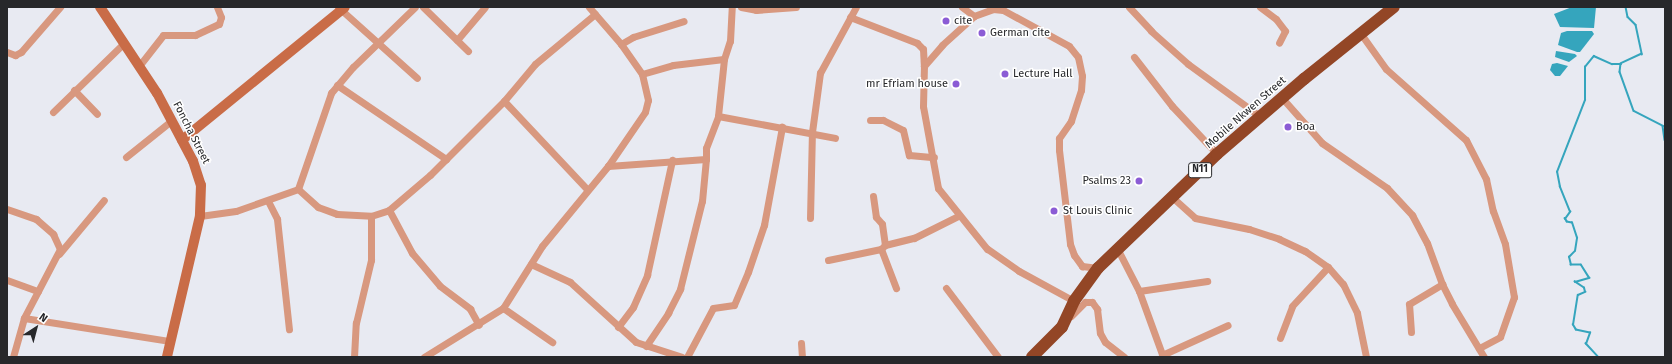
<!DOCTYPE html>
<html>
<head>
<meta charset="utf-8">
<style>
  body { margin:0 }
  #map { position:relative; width:1672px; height:364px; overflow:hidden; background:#e8eaf2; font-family:"Fira Sans",sans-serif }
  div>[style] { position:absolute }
  .water>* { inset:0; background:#35a5bd }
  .stream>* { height:1.5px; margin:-0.75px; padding:0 0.75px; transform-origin:0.75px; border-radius:0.75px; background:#35a5bd }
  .street>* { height:7px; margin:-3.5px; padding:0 3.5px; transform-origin:3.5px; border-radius:3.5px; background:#d8987f }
  .secondary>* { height:10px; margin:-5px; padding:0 5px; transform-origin:5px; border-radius:5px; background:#c96c47 }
  .highway>* { height:12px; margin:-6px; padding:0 6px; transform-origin:6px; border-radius:6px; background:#934626 }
  .dots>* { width:11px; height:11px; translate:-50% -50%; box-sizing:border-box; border:2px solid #fff; border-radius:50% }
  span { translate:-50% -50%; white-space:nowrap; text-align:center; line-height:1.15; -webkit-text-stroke:3px #fff; paint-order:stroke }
  .shield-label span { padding:1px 3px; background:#fff; border:1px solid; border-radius:3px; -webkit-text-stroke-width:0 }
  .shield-label { font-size:10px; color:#27282b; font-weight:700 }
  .poi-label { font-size:11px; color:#27282b }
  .left { translate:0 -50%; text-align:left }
  .right { translate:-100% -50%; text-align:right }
  .street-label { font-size:11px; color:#27282b }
  .frame { position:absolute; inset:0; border:8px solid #27282b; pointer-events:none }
  .north { position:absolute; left:16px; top:308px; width:40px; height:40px; -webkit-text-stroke:3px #fff; paint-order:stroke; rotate:36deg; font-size:11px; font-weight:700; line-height:16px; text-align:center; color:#27282b }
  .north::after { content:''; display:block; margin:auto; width:14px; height:18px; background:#27282b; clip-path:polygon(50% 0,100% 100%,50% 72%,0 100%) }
</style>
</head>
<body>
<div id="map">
  <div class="water">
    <i style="clip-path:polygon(1572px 7px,1596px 7px,1594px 28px,1560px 27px,1554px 14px)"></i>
    <i style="clip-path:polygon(1567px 31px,1592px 31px,1594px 34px,1580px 52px,1577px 52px,1558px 45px,1561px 33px)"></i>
    <i style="clip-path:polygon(1556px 51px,1575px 54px,1577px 56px,1569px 62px,1555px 57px)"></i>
    <i style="clip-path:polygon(1557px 63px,1568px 66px,1560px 76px,1555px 76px,1550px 70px,1552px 64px)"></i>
  </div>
  <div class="stream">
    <i style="left:1626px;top:7px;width:10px;rotate:79deg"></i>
    <i style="left:1628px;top:17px;width:11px;rotate:45deg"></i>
    <i style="left:1636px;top:25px;width:30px;rotate:78deg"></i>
    <i style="left:1642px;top:54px;width:23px;rotate:155deg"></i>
    <i style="left:1621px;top:64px;width:8px;rotate:97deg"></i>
    <i style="left:1620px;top:72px;width:41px;rotate:70.3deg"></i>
    <i style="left:1634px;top:111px;width:33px;rotate:27deg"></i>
    <i style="left:1663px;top:126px;width:14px;rotate:82deg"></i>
    <i style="left:1598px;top:357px;width:18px;rotate:-133deg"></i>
    <i style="left:1586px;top:344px;width:12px;rotate:-70deg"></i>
    <i style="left:1590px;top:333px;width:14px;rotate:-168deg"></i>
    <i style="left:1576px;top:330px;width:6px;rotate:-121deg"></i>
    <i style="left:1573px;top:325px;width:30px;rotate:-81deg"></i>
    <i style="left:1578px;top:295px;width:8px;rotate:-23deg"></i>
    <i style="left:1585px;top:292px;width:4px;rotate:-104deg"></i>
    <i style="left:1584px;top:288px;width:11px;rotate:-146deg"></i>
    <i style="left:1575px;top:282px;width:15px;rotate:-16deg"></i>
    <i style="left:1589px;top:278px;width:15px;rotate:-122deg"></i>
    <i style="left:1581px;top:265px;width:10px;rotate:180deg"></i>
    <i style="left:1571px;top:265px;width:8px;rotate:-104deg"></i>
    <i style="left:1569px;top:257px;width:8px;rotate:-45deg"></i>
    <i style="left:1575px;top:251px;width:13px;rotate:-81deg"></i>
    <i style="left:1577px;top:238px;width:16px;rotate:-108deg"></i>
    <i style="left:1572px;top:223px;width:5px;rotate:-169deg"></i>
    <i style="left:1567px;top:222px;width:4px;rotate:-124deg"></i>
    <i style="left:1565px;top:219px;width:9px;rotate:-54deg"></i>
    <i style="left:1570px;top:212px;width:27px;rotate:-112deg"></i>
    <i style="left:1560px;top:187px;width:15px;rotate:-101deg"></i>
    <i style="left:1557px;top:172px;width:77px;rotate:-68.7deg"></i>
    <i style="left:1585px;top:100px;width:33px;rotate:-90deg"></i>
    <i style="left:1585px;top:67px;width:14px;rotate:-51deg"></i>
    <i style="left:1594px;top:56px;width:20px;rotate:24deg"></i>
    <i style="left:1612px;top:64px;width:9px"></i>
  </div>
  <div class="street">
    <i style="left:338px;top:7px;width:106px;rotate:41.9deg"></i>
    <i style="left:423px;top:7px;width:63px;rotate:44.4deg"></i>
    <i style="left:741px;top:7px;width:15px;rotate:11deg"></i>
    <i style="left:756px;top:10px;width:40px;rotate:-4.3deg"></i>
    <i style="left:962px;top:7px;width:15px;rotate:37deg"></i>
    <i style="left:1129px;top:7px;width:33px;rotate:47deg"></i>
    <i style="left:1151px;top:31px;width:50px;rotate:41.7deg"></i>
    <i style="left:1188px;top:64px;width:90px;rotate:36deg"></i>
    <i style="left:1260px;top:7px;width:20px;rotate:37deg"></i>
    <i style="left:1276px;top:19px;width:15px;rotate:53deg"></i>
    <i style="left:1285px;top:31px;width:13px;rotate:117deg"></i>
    <i style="left:850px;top:17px;width:72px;rotate:21.2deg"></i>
    <i style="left:917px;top:43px;width:8px;rotate:45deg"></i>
    <i style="left:923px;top:49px;width:17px;rotate:87deg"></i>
    <i style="left:1361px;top:34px;width:43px;rotate:54.5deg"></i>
    <i style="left:1386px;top:69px;width:107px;rotate:41.6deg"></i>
    <i style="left:1466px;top:140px;width:44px;rotate:62.9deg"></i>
    <i style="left:1486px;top:179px;width:33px;rotate:78deg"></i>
    <i style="left:1493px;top:211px;width:35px;rotate:70deg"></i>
    <i style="left:1505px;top:244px;width:54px;rotate:80.4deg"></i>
    <i style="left:1514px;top:297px;width:42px;rotate:109.3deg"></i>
    <i style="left:1500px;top:337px;width:24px;rotate:152deg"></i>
    <i style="left:457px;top:40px;width:43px;rotate:-49.7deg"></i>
    <i style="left:621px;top:44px;width:14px;rotate:-30deg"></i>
    <i style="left:633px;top:37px;width:53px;rotate:-17.4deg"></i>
    <i style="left:7px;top:52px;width:9px;rotate:21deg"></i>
    <i style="left:15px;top:55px;width:7px;rotate:-27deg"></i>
    <i style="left:21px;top:52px;width:60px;rotate:-49.1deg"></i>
    <i style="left:1134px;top:57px;width:62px;rotate:52.2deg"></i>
    <i style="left:1172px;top:106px;width:66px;rotate:46.8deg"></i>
    <i style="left:139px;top:66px;width:39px;rotate:-52deg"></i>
    <i style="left:163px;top:35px;width:32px"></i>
    <i style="left:195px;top:35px;width:26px;rotate:-25deg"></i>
    <i style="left:219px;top:24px;width:7px;rotate:-74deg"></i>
    <i style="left:221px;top:17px;width:11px;rotate:-112deg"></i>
    <i style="left:642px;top:74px;width:32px;rotate:-16deg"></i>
    <i style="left:673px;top:65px;width:51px;rotate:-6.7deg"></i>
    <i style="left:337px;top:85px;width:132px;rotate:34.2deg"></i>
    <i style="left:74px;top:90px;width:33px;rotate:46deg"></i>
    <i style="left:1283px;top:99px;width:59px;rotate:48.4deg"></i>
    <i style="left:1322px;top:143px;width:79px;rotate:34.7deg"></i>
    <i style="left:1387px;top:188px;width:37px;rotate:47deg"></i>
    <i style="left:1412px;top:215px;width:32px;rotate:62deg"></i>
    <i style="left:1427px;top:243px;width:44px;rotate:69.9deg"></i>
    <i style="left:1442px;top:284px;width:22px;rotate:63deg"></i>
    <i style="left:1452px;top:304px;width:62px;rotate:58.9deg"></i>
    <i style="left:504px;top:101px;width:122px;rotate:46.7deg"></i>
    <i style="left:53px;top:112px;width:99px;rotate:-44.2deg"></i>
    <i style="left:718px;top:116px;width:119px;rotate:10.6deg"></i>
    <i style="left:870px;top:120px;width:13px"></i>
    <i style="left:883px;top:120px;width:22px;rotate:27deg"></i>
    <i style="left:903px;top:130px;width:26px;rotate:77deg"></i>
    <i style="left:909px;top:155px;width:25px;rotate:5deg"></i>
    <i style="left:126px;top:157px;width:58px;rotate:-38.7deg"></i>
    <i style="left:608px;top:166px;width:98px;rotate:-4.1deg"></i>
    <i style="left:706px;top:159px;width:11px;rotate:-90deg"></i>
    <i style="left:706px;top:148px;width:34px;rotate:-69deg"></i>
    <i style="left:718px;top:116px;width:57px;rotate:-84deg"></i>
    <i style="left:724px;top:59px;width:19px;rotate:-72deg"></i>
    <i style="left:730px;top:41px;width:34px;rotate:-87deg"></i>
    <i style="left:298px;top:189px;width:27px;rotate:42deg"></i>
    <i style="left:318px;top:207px;width:20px;rotate:20deg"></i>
    <i style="left:337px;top:214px;width:34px;rotate:3deg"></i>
    <i style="left:371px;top:216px;width:19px;rotate:-18deg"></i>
    <i style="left:389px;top:210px;width:54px;rotate:-40.5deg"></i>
    <i style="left:430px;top:175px;width:105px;rotate:-45deg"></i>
    <i style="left:504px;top:101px;width:48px;rotate:-50deg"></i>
    <i style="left:535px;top:64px;width:78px;rotate:-39.8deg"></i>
    <i style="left:873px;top:196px;width:21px;rotate:82deg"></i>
    <i style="left:876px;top:217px;width:9px;rotate:49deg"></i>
    <i style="left:882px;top:224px;width:21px;rotate:82deg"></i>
    <i style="left:1172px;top:197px;width:31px;rotate:42deg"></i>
    <i style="left:1195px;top:218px;width:55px;rotate:11.5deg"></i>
    <i style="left:1249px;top:229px;width:32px;rotate:18deg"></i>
    <i style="left:1279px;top:239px;width:29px;rotate:25deg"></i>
    <i style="left:1305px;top:251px;width:28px;rotate:35deg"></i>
    <i style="left:1328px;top:267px;width:23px;rotate:49deg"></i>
    <i style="left:1343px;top:284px;width:32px;rotate:64deg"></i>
    <i style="left:1357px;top:313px;width:45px;rotate:78.4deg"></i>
    <i style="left:268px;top:201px;width:20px;rotate:63deg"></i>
    <i style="left:277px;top:219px;width:111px;rotate:83.8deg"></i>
    <i style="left:7px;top:209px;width:31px;rotate:19deg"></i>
    <i style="left:36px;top:219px;width:23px;rotate:41deg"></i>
    <i style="left:53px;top:234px;width:17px;rotate:65deg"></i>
    <i style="left:60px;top:249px;width:78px;rotate:117.6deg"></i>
    <i style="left:24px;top:318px;width:41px;rotate:105.8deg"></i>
    <i style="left:389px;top:210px;width:49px;rotate:61.9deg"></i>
    <i style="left:412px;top:253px;width:43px;rotate:49.7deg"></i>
    <i style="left:440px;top:286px;width:38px;rotate:37deg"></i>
    <i style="left:470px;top:309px;width:18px;rotate:61deg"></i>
    <i style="left:200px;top:216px;width:36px;rotate:-8deg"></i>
    <i style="left:236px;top:211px;width:66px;rotate:-19.5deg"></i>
    <i style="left:298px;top:189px;width:102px;rotate:-71deg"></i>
    <i style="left:331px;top:93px;width:34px;rotate:-50deg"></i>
    <i style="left:353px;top:67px;width:86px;rotate:-44.1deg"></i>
    <i style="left:810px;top:218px;width:86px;rotate:-88.7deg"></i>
    <i style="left:812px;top:132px;width:60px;rotate:-82.3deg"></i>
    <i style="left:820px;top:73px;width:75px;rotate:-61.4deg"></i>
    <i style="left:881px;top:249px;width:42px;rotate:69deg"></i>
    <i style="left:1118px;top:250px;width:46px;rotate:62.9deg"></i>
    <i style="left:1139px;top:291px;width:70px;rotate:70deg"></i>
    <i style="left:59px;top:254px;width:70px;rotate:-50.2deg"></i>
    <i style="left:828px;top:260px;width:54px;rotate:-11.7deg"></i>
    <i style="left:881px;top:249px;width:6px;rotate:-45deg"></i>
    <i style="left:885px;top:245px;width:30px;rotate:-14deg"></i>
    <i style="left:914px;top:238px;width:49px;rotate:-26.6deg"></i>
    <i style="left:531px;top:264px;width:43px;rotate:24.8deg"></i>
    <i style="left:570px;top:282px;width:89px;rotate:42.3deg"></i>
    <i style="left:636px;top:342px;width:48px;rotate:18.1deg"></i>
    <i style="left:7px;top:280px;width:33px;rotate:20deg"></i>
    <i style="left:946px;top:288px;width:86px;rotate:53deg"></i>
    <i style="left:1139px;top:291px;width:69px;rotate:-8.4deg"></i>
    <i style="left:1074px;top:301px;width:63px;rotate:-151.4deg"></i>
    <i style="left:1019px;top:271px;width:39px;rotate:-145deg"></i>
    <i style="left:987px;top:249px;width:78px;rotate:-128.8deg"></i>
    <i style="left:938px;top:188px;width:83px;rotate:-100.4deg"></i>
    <i style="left:923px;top:106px;width:40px;rotate:-88.6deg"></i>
    <i style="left:924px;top:66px;width:28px;rotate:-49deg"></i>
    <i style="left:942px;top:45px;width:43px;rotate:-42.2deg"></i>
    <i style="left:974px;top:16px;width:20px;rotate:-20deg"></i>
    <i style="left:993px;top:9px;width:10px;rotate:6deg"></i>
    <i style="left:1003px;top:10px;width:75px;rotate:28.6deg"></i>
    <i style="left:1069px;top:46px;width:14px;rotate:51deg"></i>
    <i style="left:1078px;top:57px;width:19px;rotate:78deg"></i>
    <i style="left:1082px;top:76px;width:14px;rotate:94deg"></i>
    <i style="left:1081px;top:90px;width:33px;rotate:108deg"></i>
    <i style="left:1071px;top:121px;width:21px;rotate:125deg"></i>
    <i style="left:1059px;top:138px;width:12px;rotate:90deg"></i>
    <i style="left:1059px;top:150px;width:95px;rotate:83.3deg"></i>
    <i style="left:1070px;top:244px;width:12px;rotate:70deg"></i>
    <i style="left:1074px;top:255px;width:14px;rotate:54deg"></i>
    <i style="left:1082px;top:266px;width:16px;rotate:7deg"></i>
    <i style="left:503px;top:308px;width:60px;rotate:34.8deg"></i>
    <i style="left:1071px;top:316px;width:20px;rotate:-45deg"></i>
    <i style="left:1085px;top:302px;width:7px"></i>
    <i style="left:1092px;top:302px;width:9px;rotate:54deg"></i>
    <i style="left:1097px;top:309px;width:24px;rotate:83deg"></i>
    <i style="left:1100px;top:333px;width:10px;rotate:61deg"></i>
    <i style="left:1105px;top:342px;width:24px;rotate:38deg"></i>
    <i style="left:24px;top:318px;width:148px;rotate:9deg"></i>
    <i style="left:618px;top:327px;width:25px;rotate:-53deg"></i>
    <i style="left:633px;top:307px;width:35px;rotate:-66deg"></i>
    <i style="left:647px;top:275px;width:118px;rotate:-77.7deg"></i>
    <i style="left:1411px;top:332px;width:28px;rotate:-94deg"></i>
    <i style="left:1409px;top:304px;width:39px;rotate:-31deg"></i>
    <i style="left:1280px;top:338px;width:34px;rotate:-69deg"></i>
    <i style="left:1292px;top:306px;width:53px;rotate:-47.3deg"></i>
    <i style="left:801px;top:343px;width:14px;rotate:86deg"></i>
    <i style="left:646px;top:346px;width:40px;rotate:-56deg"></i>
    <i style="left:668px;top:313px;width:27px;rotate:-63deg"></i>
    <i style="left:680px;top:289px;width:91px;rotate:-76deg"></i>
    <i style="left:702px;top:201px;width:42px;rotate:-84.6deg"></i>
    <i style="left:1162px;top:355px;width:72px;rotate:-24.4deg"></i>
    <i style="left:354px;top:357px;width:34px;rotate:-87deg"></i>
    <i style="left:356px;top:323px;width:65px;rotate:-76.6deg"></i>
    <i style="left:371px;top:260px;width:44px;rotate:-90deg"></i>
    <i style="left:424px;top:357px;width:93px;rotate:-31.8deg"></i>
    <i style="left:503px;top:308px;width:73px;rotate:-57.8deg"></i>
    <i style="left:542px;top:246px;width:104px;rotate:-50.5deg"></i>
    <i style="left:608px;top:166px;width:65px;rotate:-55.6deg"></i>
    <i style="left:645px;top:112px;width:12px;rotate:-76deg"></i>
    <i style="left:648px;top:100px;width:27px;rotate:-103deg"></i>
    <i style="left:642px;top:74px;width:37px;rotate:-125deg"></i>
    <i style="left:621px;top:44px;width:49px;rotate:-130.9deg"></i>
    <i style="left:687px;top:357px;width:55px;rotate:-62deg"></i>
    <i style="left:713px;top:308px;width:21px;rotate:-8deg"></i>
    <i style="left:734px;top:305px;width:36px;rotate:-67deg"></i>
    <i style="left:748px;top:272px;width:50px;rotate:-71.2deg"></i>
    <i style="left:764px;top:225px;width:100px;rotate:-79.6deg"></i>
  </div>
  <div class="secondary">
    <i style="left:100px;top:7px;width:103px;rotate:56.5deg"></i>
    <i style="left:157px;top:93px;width:77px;rotate:62.1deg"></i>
    <i style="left:193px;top:161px;width:25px;rotate:72deg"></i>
    <i style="left:201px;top:185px;width:31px;rotate:92deg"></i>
    <i style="left:200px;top:216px;width:145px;rotate:103.2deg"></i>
    <i style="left:182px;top:140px;width:210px;rotate:-39.2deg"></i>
  </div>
  <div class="highway">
    <i style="left:1032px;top:357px;width:42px;rotate:-45deg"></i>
    <i style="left:1062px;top:327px;width:29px;rotate:-65deg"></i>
    <i style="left:1074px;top:301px;width:41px;rotate:-54deg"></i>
    <i style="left:1098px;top:268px;width:165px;rotate:-43.8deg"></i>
    <i style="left:1217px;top:154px;width:115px;rotate:-40.8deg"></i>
    <i style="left:1304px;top:79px;width:115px;rotate:-38.7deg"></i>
  </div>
  <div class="dots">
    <i style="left:946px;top:21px;background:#8b5cd5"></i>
    <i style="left:982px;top:33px;background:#8b5cd5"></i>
    <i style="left:1005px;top:74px;background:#8b5cd5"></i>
    <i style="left:956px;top:84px;background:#8b5cd5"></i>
    <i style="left:1288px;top:127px;background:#8b5cd5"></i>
    <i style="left:1139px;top:181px;background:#8b5cd5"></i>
    <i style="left:1054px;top:211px;background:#8b5cd5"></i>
  </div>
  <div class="shield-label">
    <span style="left:1200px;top:170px">N11</span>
  </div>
  <div class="poi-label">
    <span class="left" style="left:954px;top:21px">cite</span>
    <span class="left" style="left:990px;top:33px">German cite</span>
    <span class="left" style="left:1013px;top:74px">Lecture Hall</span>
    <span class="right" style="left:948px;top:84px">mr Efriam house</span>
    <span class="left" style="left:1296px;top:127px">Boa</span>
    <span class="right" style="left:1131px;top:181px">Psalms 23</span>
    <span class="left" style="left:1063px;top:211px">St Louis Clinic</span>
  </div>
  <div class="street-label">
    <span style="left:1246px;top:113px;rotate:-41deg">Mobile Nkwen Street</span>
    <span style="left:191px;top:133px;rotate:63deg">Foncha Street</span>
  </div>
  <div class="frame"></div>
  <div class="north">N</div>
</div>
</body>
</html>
